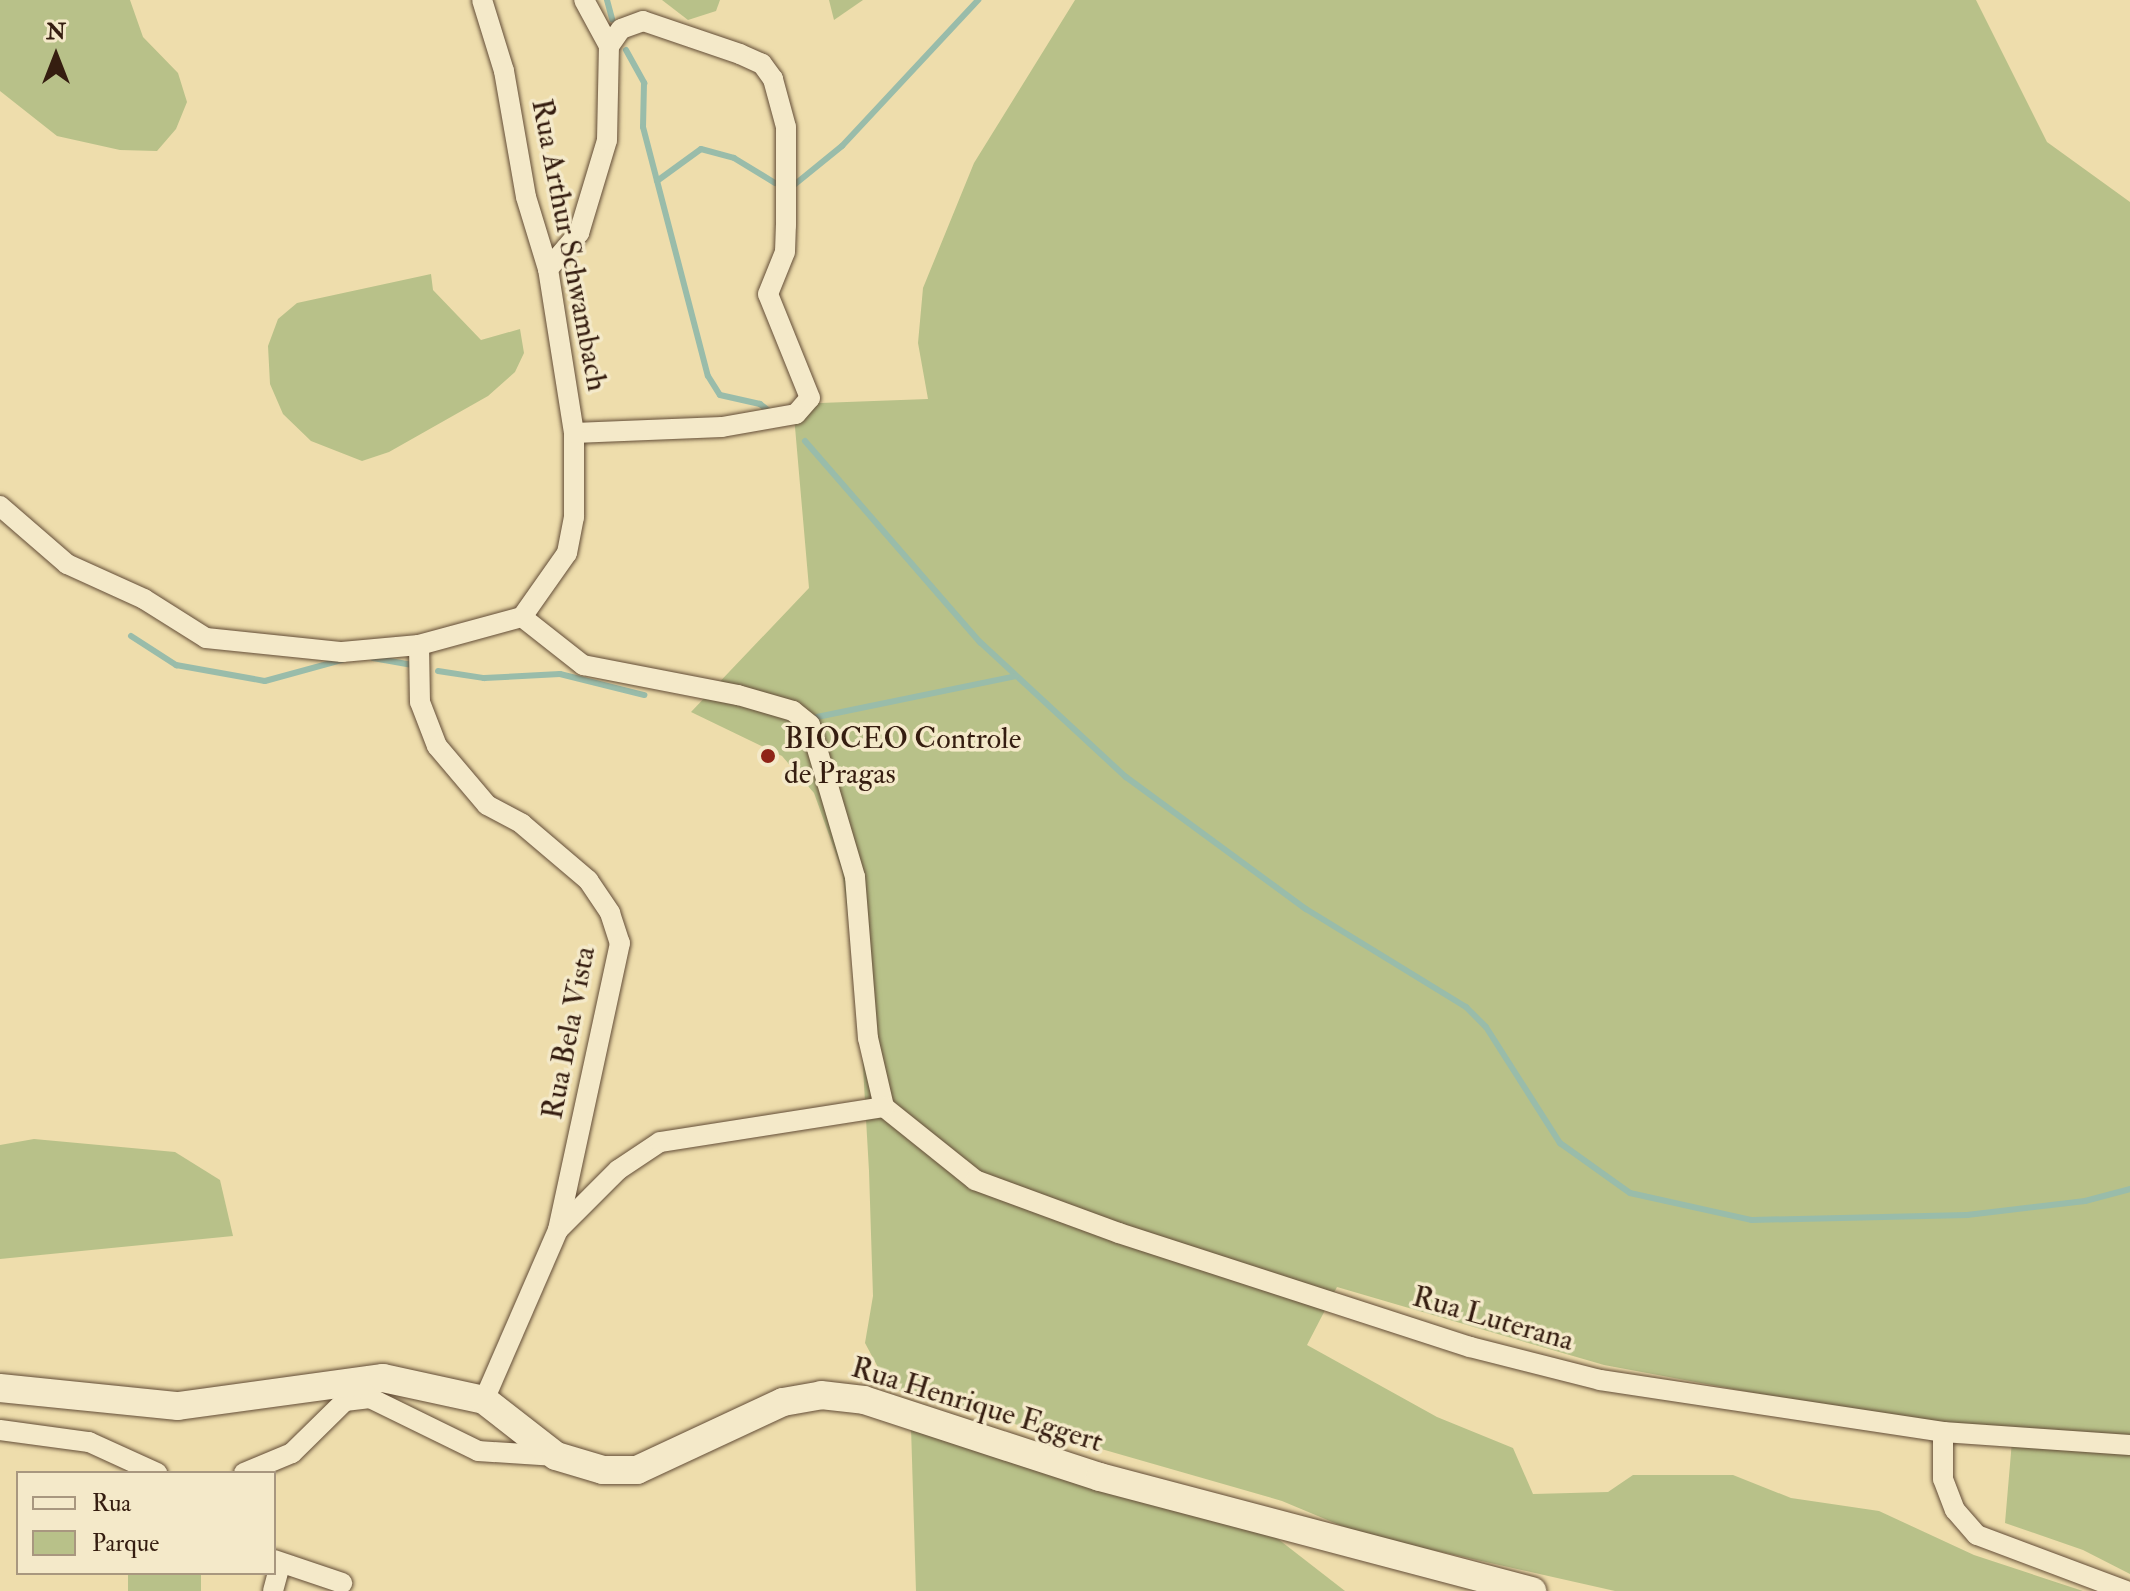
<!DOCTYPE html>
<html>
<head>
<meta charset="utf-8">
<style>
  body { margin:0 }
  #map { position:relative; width:2130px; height:1591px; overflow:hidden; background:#eeddac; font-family:"IM FELL Double Pica",serif }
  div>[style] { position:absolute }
  .green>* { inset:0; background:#b8c189; transform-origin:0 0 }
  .stream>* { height:6px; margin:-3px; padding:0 3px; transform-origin:3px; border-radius:3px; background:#99bcaa }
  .roads { filter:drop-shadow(0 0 2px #634d37) drop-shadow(0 0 2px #634d37) }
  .street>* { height:20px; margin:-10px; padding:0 10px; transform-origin:10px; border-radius:10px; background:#f4e9c9 }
  .secondary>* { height:28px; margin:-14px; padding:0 14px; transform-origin:14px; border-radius:14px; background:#f4e9c9 }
  .dots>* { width:22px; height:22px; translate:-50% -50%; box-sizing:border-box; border:4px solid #f4e9c9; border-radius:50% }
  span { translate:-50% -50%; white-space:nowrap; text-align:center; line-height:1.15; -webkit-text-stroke:7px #f4e9c9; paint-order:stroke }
  .street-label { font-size:30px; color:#351d10 }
  .poi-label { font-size:30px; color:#351d10 }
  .left { translate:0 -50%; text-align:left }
  .legend { position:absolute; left:16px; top:1471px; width:260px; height:104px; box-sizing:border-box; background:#f4e9c9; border:2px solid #a8977f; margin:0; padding:10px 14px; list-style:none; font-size:24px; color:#351d10 }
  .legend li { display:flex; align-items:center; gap:16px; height:40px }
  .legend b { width:40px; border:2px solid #a8977f }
  .north { position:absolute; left:16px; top:16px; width:80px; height:80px; -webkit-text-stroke:6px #f4e9c9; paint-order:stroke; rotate:0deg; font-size:22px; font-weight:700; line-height:32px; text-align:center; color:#351d10 }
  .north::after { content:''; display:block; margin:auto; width:28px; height:36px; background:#351d10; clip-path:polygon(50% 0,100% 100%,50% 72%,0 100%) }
</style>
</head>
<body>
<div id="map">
  <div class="green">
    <i style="clip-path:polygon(0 0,130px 0,143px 37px,178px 73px,187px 102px,176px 129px,157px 151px,120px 150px,57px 136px,0 91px)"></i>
    <i style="clip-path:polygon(662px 0,720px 0,716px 11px,688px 20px)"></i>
    <i style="clip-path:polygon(829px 0,863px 0,834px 20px)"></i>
    <i style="clip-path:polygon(1075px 0,1976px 0,2047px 142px,2130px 202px,2130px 1574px,2083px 1550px,2005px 1523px,2012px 1441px,1604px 1365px,1337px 1287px,1307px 1345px,1437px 1417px,1513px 1448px,1533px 1494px,1608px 1492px,1633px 1475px,1733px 1475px,1791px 1498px,1879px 1511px,1974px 1555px,2083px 1591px,1615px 1591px,1361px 1534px,1282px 1501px,889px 1388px,865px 1343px,873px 1296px,869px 1171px,859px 997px,842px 871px,814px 793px,782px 756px,691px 712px,809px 588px,793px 404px,928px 399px,918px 343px,923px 288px,974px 163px)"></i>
    <i style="clip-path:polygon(431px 274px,433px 290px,481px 340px,520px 329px,524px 353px,515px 372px,488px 396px,389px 452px,362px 461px,311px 441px,283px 414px,270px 384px,268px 346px,278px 319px,297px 303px)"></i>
    <i style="clip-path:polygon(34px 1139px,175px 1152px,220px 1180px,233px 1236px,0 1259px,0 1145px)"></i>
    <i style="clip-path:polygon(911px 1427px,1264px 1528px,1345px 1591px,916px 1591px)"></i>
    <i style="left:128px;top:1573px;width:73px;height:19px"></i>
  </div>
  <div class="stream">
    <i style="left:607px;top:0;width:20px;rotate:75deg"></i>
    <i style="left:626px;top:50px;width:38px;rotate:61deg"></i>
    <i style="left:644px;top:83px;width:44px;rotate:91.3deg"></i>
    <i style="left:643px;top:127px;width:257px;rotate:75.4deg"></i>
    <i style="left:708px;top:376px;width:22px;rotate:58deg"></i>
    <i style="left:720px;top:395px;width:41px;rotate:12.7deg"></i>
    <i style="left:760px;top:404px;width:15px;rotate:37deg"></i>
    <i style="left:657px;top:181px;width:54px;rotate:-36deg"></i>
    <i style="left:701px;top:149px;width:34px;rotate:15deg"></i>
    <i style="left:734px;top:158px;width:48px;rotate:31.4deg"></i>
    <i style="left:794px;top:185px;width:62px;rotate:-39.1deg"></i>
    <i style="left:842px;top:146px;width:200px;rotate:-47deg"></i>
    <i style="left:805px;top:441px;width:267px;rotate:49deg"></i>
    <i style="left:980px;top:642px;width:199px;rotate:42.8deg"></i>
    <i style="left:1126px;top:777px;width:223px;rotate:36.3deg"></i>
    <i style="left:1306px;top:909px;width:188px;rotate:31.5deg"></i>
    <i style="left:1466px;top:1007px;width:28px;rotate:45deg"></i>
    <i style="left:1486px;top:1027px;width:138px;rotate:57.5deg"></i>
    <i style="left:1560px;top:1143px;width:86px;rotate:35.5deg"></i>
    <i style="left:1630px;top:1193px;width:125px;rotate:12.5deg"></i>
    <i style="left:1752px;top:1220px;width:215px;rotate:-1.3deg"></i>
    <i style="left:1967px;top:1215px;width:119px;rotate:-6.8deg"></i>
    <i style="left:2085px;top:1201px;width:47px;rotate:-14.9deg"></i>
    <i style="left:131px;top:636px;width:54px;rotate:32.8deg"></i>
    <i style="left:176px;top:665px;width:90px;rotate:10.2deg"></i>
    <i style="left:265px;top:681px;width:80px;rotate:-15.3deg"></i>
    <i style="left:373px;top:658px;width:40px;rotate:10deg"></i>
    <i style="left:438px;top:671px;width:47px;rotate:8.7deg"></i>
    <i style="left:484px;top:678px;width:76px;rotate:-3deg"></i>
    <i style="left:560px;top:674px;width:87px;rotate:14deg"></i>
    <i style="left:817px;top:717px;width:203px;rotate:-11.6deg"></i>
  </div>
  <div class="roads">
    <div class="street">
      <i style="left:548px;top:269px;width:48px;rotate:-49.3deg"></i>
      <i style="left:579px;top:233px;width:97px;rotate:-73.2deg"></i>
      <i style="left:607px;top:140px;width:94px;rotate:-88.8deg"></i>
      <i style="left:609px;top:46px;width:52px;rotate:-118.5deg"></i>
      <i style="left:574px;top:433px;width:148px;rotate:-2.3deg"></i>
      <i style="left:722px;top:427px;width:75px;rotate:-10deg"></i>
      <i style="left:796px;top:414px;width:21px;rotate:-49deg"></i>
      <i style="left:810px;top:398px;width:112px;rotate:-112deg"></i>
      <i style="left:768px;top:294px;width:45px;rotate:-68deg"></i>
      <i style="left:785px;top:252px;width:27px;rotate:-88deg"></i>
      <i style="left:786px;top:225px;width:98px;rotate:-90deg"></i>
      <i style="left:786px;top:127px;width:50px;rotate:-105.2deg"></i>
      <i style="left:773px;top:79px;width:19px;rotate:-126deg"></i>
      <i style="left:762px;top:64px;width:24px;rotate:-156deg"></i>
      <i style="left:740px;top:54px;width:102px;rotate:-161.2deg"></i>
      <i style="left:643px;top:21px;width:23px;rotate:160deg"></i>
      <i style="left:621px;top:29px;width:21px;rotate:125deg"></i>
      <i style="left:0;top:506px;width:89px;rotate:40.9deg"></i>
      <i style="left:67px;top:564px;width:85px;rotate:24.4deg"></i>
      <i style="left:144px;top:599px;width:73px;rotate:32.2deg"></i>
      <i style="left:206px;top:638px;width:137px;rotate:5.9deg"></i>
      <i style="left:342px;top:652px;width:77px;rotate:-5.2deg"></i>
      <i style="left:419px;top:645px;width:107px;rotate:-15.2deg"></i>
      <i style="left:522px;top:617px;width:78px;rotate:-54.9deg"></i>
      <i style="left:567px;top:553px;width:37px;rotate:-79deg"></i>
      <i style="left:574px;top:517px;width:84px;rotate:-90deg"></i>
      <i style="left:574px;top:433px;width:166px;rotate:-99deg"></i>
      <i style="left:548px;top:269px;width:75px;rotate:-107deg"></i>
      <i style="left:526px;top:197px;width:128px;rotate:-99.9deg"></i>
      <i style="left:504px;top:71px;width:74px;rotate:-107.2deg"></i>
      <i style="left:522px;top:617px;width:78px;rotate:38.2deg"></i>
      <i style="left:583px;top:665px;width:158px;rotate:11deg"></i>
      <i style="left:738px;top:695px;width:57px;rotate:16.2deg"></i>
      <i style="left:793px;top:711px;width:22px;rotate:39deg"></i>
      <i style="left:810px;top:725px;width:159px;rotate:73.5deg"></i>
      <i style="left:855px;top:877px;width:162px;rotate:85.4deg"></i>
      <i style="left:868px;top:1038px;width:71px;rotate:76.9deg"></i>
      <i style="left:419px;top:645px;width:57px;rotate:89deg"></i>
      <i style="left:420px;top:702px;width:47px;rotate:68.9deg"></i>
      <i style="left:437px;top:746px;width:77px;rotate:49.7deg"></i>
      <i style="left:487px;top:805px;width:40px;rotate:28deg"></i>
      <i style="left:522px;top:824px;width:87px;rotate:40.3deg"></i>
      <i style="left:588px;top:880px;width:40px;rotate:56deg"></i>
      <i style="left:610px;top:913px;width:32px;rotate:72deg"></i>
      <i style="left:620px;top:943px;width:294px;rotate:102.2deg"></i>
      <i style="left:558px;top:1230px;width:185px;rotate:113.5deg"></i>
      <i style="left:884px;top:1107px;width:117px;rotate:38.7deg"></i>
      <i style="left:975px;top:1180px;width:153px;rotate:20.2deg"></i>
      <i style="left:1119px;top:1233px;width:369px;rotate:18deg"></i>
      <i style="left:1470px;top:1347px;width:134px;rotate:14.2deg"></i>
      <i style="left:1600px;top:1380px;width:347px;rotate:8.6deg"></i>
      <i style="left:1943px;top:1432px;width:187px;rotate:4deg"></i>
      <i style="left:558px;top:1230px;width:85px;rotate:-45deg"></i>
      <i style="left:618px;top:1170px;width:50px;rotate:-33.7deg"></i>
      <i style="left:660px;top:1142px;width:227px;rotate:-8.9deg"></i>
      <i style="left:0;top:1430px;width:90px;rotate:7.7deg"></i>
      <i style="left:89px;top:1442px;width:75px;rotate:24.5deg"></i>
      <i style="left:1943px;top:1432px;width:47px;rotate:90deg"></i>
      <i style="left:1943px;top:1479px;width:33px;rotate:69deg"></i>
      <i style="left:1955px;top:1510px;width:33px;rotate:49deg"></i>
      <i style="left:1977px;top:1535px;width:159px;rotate:20.6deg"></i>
      <i style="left:244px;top:1473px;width:52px;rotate:-22.6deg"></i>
      <i style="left:292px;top:1453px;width:74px;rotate:-44.5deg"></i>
      <i style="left:345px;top:1401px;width:25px;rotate:-7deg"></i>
      <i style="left:370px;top:1398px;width:120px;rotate:26.1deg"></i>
      <i style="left:478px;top:1451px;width:78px;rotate:3.7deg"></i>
      <i style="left:274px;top:1560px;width:72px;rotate:18.7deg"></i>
      <i style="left:273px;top:1591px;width:27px;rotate:-75deg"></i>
    </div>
    <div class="secondary">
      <i style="left:0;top:1388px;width:179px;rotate:5.8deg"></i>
      <i style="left:178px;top:1406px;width:207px;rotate:-7.8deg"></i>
      <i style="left:383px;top:1378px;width:103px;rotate:12.3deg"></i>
      <i style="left:484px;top:1400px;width:91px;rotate:37.9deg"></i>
      <i style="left:556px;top:1456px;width:49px;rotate:16.6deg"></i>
      <i style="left:603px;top:1470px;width:34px"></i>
      <i style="left:637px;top:1470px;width:161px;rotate:-25deg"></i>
      <i style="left:783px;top:1402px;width:39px;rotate:-10deg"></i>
      <i style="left:821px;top:1395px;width:43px;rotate:6.6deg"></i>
      <i style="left:864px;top:1400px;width:248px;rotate:18.1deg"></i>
      <i style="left:1100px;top:1477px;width:447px;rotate:14.8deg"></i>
    </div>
  </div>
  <div class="dots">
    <i style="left:768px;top:756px;background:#8f2418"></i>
  </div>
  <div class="street-label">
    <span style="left:569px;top:245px;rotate:79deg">Rua Arthur Schwambach</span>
    <span style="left:569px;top:1033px;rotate:-79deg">Rua Bela Vista</span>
    <span style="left:1493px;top:1319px;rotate:16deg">Rua Luterana</span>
    <span style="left:977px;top:1405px;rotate:17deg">Rua Henrique Eggert</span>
  </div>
  <div class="poi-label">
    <span class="left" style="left:784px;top:756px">BIOCEO Controle<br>de Pragas</span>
  </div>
  <ul class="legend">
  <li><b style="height:10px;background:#f4e9c9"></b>Rua</li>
  <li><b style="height:22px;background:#b8c189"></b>Parque</li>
  </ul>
  <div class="north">N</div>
</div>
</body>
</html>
